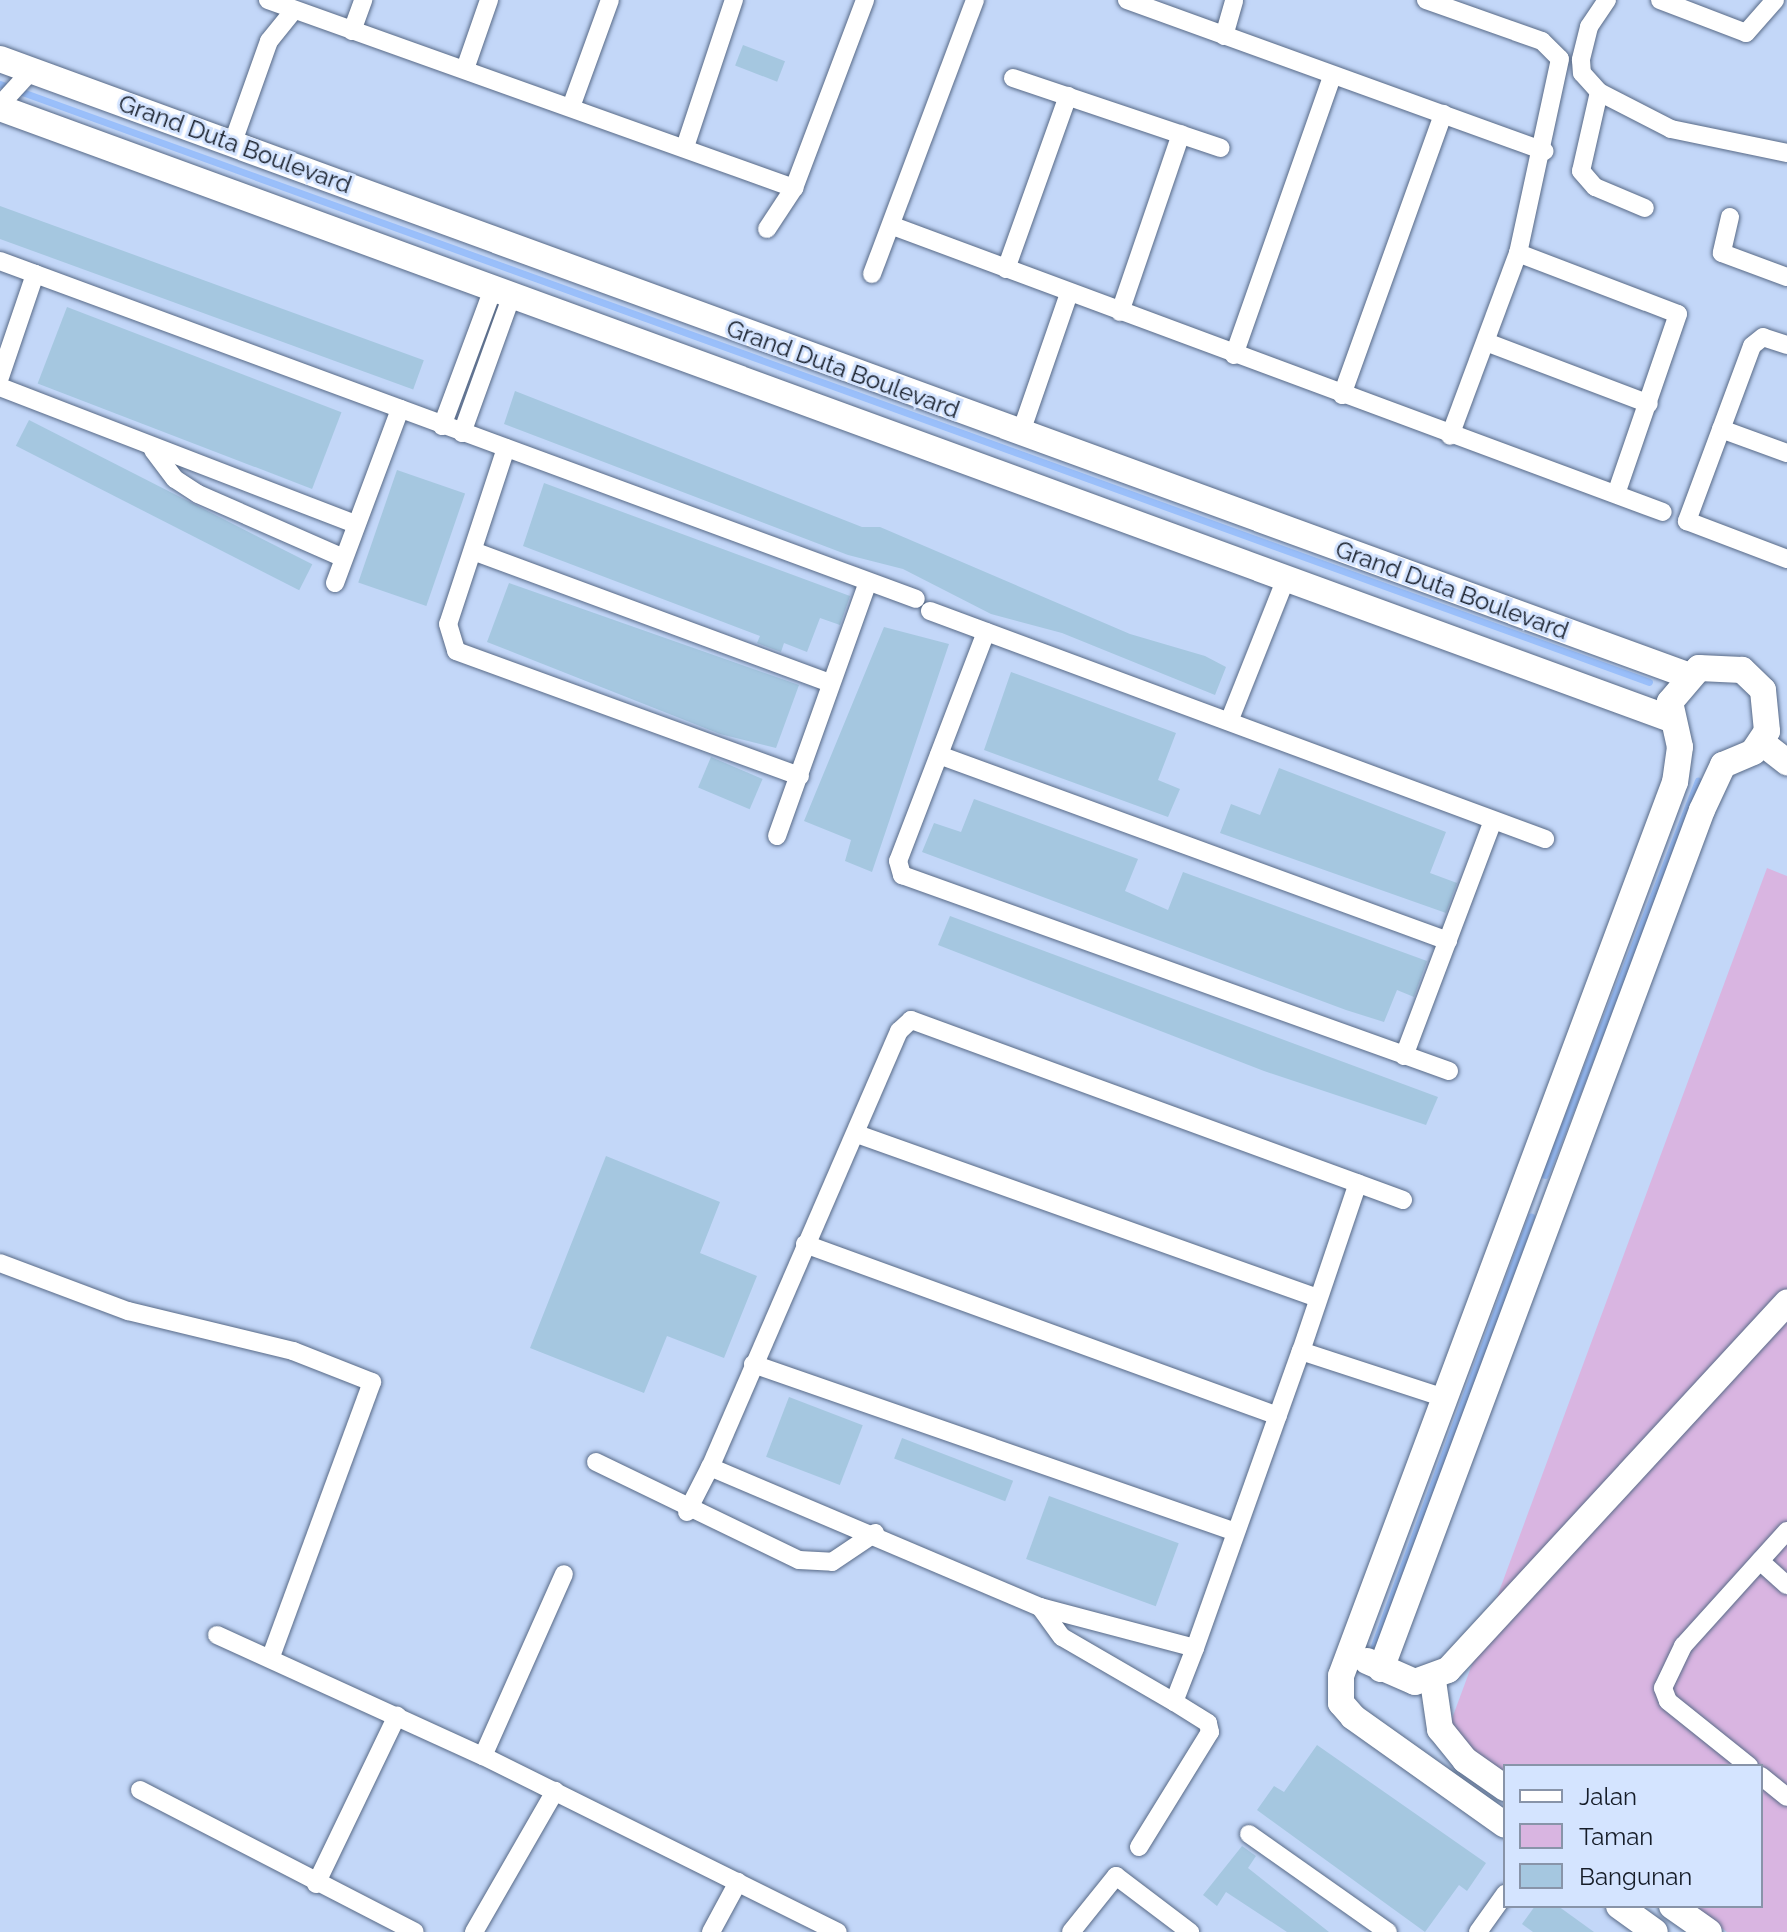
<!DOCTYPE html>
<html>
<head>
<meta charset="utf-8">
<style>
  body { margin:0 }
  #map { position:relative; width:1787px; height:1932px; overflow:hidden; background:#c3d7f8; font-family:Raleway,sans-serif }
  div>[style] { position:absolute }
  .green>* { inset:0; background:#d9b5e1 }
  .stream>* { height:7px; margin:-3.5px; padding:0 3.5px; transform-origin:3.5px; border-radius:3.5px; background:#9abffa }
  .building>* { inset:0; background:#a5c7e0; transform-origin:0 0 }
  .roads { filter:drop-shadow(0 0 2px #586a87) drop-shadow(0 0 2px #586a87) }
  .street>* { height:18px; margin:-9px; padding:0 9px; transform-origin:9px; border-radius:9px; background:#fff }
  .secondary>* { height:26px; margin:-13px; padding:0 13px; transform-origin:13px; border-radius:13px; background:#fff }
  span { translate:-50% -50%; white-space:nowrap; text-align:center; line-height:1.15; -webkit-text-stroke:6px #d4e4ff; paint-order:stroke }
  .street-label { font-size:24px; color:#161d29 }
  .legend { position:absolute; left:1503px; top:1764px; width:260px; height:144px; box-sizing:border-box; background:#d4e4ff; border:2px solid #8894a9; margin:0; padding:10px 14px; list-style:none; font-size:24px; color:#161d29 }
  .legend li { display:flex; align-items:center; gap:16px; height:40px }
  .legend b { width:40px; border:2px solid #8894a9 }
</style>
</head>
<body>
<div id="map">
  <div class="green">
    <i style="clip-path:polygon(1767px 868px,1787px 876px,1787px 1932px,1727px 1932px,1691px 1906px,1761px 1906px,1761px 1766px,1505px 1766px,1505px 1774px,1447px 1732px)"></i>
  </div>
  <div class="stream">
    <i style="left:0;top:84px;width:1754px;rotate:19.93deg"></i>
    <i style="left:1545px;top:1175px;width:423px;rotate:-68.8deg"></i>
    <i style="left:1370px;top:1657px;width:469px;rotate:-69.9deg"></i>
  </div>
  <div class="building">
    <i style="left:743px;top:45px;width:45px;height:22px;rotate:21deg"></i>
    <i style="left:0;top:206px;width:451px;height:31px;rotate:20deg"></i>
    <i style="left:67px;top:307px;width:294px;height:82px;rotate:21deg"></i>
    <i style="clip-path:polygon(515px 391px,862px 527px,880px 527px,1130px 634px,1205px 656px,1226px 667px,1215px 695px,1062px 633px,991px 614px,903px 569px,848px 555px,504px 424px)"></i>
    <i style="left:29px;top:420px;width:318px;height:29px;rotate:27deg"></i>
    <i style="left:397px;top:470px;width:72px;height:119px;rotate:19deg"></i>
    <i style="clip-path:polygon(544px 483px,850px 596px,840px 625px,820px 618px,807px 652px,784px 643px,781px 652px,757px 643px,760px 636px,523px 546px)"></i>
    <i style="clip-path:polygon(509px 583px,799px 685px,776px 748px,720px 734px,487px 642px)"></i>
    <i style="clip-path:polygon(884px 627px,949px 644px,872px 872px,845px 861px,851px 840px,804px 821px)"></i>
    <i style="clip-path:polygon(1011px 672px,1176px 733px,1158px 780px,1180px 789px,1168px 817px,984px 750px)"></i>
    <i style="left:711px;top:757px;width:56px;height:33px;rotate:23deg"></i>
    <i style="clip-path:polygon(1279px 768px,1446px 832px,1430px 873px,1457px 883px,1446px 913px,1220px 833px,1231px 804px,1260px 815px)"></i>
    <i style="clip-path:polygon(974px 799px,1138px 859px,1125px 891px,1168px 910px,1183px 872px,1427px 961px,1414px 997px,1397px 990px,1384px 1022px,1346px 1010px,922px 852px,934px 823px,961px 832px)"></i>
    <i style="clip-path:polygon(950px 916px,1438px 1097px,1426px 1125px,1264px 1071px,938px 945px)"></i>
    <i style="clip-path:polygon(606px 1156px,720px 1202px,700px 1253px,757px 1276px,724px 1358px,667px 1336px,644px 1393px,530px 1348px)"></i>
    <i style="left:789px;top:1397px;width:79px;height:64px;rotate:21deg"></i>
    <i style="left:902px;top:1438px;width:119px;height:22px;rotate:21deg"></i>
    <i style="left:1049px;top:1496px;width:138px;height:67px;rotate:20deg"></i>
    <i style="clip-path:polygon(1317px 1745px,1486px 1863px,1467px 1891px,1459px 1885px,1425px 1932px,1257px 1810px,1274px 1786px,1284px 1792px)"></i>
    <i style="clip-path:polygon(1242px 1846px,1256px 1856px,1248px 1868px,1329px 1932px,1287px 1932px,1226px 1892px,1217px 1906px,1203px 1895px)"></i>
    <i style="clip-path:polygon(1535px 1906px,1558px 1906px,1594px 1932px,1533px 1932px,1522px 1924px)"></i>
  </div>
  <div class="roads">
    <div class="street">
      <i style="left:268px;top:0;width:559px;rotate:19.67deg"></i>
      <i style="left:794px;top:188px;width:201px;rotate:-69.3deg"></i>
      <i style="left:1127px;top:0;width:444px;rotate:19.9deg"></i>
      <i style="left:1426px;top:0;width:123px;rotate:19.5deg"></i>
      <i style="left:1542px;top:41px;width:25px;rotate:45deg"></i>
      <i style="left:1560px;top:59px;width:198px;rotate:102.2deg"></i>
      <i style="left:1518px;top:253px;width:195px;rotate:110.4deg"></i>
      <i style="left:1607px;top:0;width:32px;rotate:124deg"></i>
      <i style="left:1589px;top:27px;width:34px;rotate:104deg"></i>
      <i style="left:1581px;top:60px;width:13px;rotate:86deg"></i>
      <i style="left:1582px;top:73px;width:25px;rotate:48deg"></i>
      <i style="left:1599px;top:92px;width:81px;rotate:27.2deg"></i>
      <i style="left:1671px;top:129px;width:118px;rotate:11.7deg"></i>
      <i style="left:1660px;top:0;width:92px;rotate:21deg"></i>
      <i style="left:1746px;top:33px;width:44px;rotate:-48.7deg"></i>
      <i style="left:352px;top:31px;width:33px;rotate:-70deg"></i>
      <i style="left:1224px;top:36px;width:37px;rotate:-74deg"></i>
      <i style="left:465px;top:69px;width:73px;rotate:-70.8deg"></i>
      <i style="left:1013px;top:78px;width:219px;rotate:18.6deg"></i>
      <i style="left:1599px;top:92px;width:81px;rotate:102.8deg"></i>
      <i style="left:1581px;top:171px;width:21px;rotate:49deg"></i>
      <i style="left:1595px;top:187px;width:54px;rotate:22.8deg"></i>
      <i style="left:0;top:105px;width:47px;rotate:-47.6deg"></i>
      <i style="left:571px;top:107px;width:114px;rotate:-70deg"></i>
      <i style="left:233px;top:142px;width:107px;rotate:-70.4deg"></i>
      <i style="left:269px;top:41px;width:40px;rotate:-51deg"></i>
      <i style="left:685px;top:147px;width:155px;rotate:-71.6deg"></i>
      <i style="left:1730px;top:217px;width:37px;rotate:103deg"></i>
      <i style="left:1722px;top:253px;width:69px;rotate:20.3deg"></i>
      <i style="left:893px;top:226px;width:821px;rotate:20.38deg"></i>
      <i style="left:767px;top:229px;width:49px;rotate:-56.6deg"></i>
      <i style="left:1518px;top:253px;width:171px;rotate:20.9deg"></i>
      <i style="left:1678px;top:314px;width:190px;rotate:109deg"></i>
      <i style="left:0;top:261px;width:976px;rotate:20.25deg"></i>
      <i style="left:1006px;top:269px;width:184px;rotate:-70.3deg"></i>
      <i style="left:872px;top:274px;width:293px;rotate:-69.4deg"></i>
      <i style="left:1120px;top:312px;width:188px;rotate:-71.1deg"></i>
      <i style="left:1486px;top:342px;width:174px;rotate:20.8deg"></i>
      <i style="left:1787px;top:345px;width:25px;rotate:-162deg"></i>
      <i style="left:1763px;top:337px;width:14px;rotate:141deg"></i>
      <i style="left:1752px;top:346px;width:187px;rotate:110.4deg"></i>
      <i style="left:1687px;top:521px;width:107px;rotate:20.8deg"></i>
      <i style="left:1234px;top:355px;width:296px;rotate:-70.6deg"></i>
      <i style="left:0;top:377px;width:109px;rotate:-71.2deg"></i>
      <i style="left:0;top:387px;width:381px;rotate:21.1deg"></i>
      <i style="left:1342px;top:395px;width:299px;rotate:-70.2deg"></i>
      <i style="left:442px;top:426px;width:146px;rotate:-69.6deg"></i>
      <i style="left:1721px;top:429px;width:70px;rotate:20deg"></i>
      <i style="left:1021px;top:432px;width:147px;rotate:-70.9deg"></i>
      <i style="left:462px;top:433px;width:147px;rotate:-70.1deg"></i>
      <i style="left:506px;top:448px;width:185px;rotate:108.2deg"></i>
      <i style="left:448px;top:624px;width:28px;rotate:73deg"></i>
      <i style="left:456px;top:651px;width:366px;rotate:20deg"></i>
      <i style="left:153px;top:450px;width:36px;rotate:53deg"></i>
      <i style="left:175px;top:479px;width:27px;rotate:33deg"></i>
      <i style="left:198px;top:494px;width:159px;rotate:23.7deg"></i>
      <i style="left:473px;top:551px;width:381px;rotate:20.3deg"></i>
      <i style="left:335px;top:583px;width:186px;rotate:-69.5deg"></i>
      <i style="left:930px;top:611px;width:656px;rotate:20.34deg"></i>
      <i style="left:986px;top:632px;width:245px;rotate:111deg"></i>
      <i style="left:898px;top:861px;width:15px;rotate:74deg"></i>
      <i style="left:902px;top:875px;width:581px;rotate:19.71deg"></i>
      <i style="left:1230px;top:719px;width:154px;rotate:-68.3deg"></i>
      <i style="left:939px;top:755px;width:542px;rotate:20.07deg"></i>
      <i style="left:777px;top:836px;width:270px;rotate:-70.3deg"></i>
      <i style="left:1404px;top:1056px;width:251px;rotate:-69.3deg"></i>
      <i style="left:857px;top:1134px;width:489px;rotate:19.6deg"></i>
      <i style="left:1403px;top:1200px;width:524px;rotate:-159.9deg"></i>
      <i style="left:911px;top:1020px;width:16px;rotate:137deg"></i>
      <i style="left:899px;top:1031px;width:475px;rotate:113.4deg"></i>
      <i style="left:710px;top:1467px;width:358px;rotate:23deg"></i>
      <i style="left:1040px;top:1607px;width:160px;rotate:14.8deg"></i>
      <i style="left:1195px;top:1648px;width:315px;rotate:-70.4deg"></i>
      <i style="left:1301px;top:1351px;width:151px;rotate:18.1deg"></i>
      <i style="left:805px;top:1244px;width:503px;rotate:19.98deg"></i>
      <i style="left:0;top:1263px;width:137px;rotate:20.6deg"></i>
      <i style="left:128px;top:1311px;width:170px;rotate:13.6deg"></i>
      <i style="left:293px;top:1351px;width:85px;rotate:21.4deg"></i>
      <i style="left:372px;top:1382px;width:293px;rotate:110.2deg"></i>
      <i style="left:1301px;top:1351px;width:177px;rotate:-71.3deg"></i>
      <i style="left:753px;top:1364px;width:511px;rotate:19.18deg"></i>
      <i style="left:596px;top:1462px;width:225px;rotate:25.8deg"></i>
      <i style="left:799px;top:1560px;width:33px;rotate:3deg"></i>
      <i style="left:832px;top:1562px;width:52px;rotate:-34deg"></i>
      <i style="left:687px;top:1512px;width:51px;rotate:-62.9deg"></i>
      <i style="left:1760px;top:1561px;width:36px;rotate:42deg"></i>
      <i style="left:1040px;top:1607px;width:37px;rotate:54deg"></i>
      <i style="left:1062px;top:1637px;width:129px;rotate:30.1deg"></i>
      <i style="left:1174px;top:1702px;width:58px;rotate:-68.7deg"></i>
      <i style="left:217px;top:1635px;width:292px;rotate:24.5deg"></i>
      <i style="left:483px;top:1756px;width:396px;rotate:26.4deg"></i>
      <i style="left:483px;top:1756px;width:199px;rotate:-66deg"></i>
      <i style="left:1749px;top:1766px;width:104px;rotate:-141.3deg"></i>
      <i style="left:1668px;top:1701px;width:14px;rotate:-111deg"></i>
      <i style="left:1663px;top:1688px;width:47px;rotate:-64.5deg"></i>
      <i style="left:1683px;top:1646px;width:155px;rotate:-47.9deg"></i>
      <i style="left:1761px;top:1776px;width:33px;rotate:39deg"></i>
      <i style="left:140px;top:1790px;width:309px;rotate:27.3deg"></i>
      <i style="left:1249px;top:1834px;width:170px;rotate:35.2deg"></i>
      <i style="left:1139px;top:1847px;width:135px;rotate:-58.3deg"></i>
      <i style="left:1210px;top:1732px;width:9px;rotate:-103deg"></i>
      <i style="left:1208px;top:1723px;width:40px;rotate:-148deg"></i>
      <i style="left:316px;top:1884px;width:187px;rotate:-64.3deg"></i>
      <i style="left:474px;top:1932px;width:163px;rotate:-60.1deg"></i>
      <i style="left:711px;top:1932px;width:57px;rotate:-61.6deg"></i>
      <i style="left:1071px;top:1932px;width:72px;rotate:-51.2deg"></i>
      <i style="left:1116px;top:1876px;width:93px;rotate:37.1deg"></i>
      <i style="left:1478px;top:1932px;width:47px;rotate:-54.6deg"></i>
    </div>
    <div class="secondary">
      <i style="left:0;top:59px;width:1796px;rotate:20.06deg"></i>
      <i style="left:0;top:108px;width:1776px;rotate:20.09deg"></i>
      <i style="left:1761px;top:742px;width:33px;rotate:38deg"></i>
      <i style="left:1367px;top:1661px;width:52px;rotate:23.6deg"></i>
      <i style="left:1415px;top:1682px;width:35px;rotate:-20deg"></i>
      <i style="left:1448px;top:1670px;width:500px;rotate:-47.3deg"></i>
      <i style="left:1381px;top:1669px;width:917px;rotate:-69.51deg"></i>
      <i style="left:1702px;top:810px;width:50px;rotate:-65deg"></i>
      <i style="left:1723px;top:765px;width:33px;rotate:-23deg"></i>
      <i style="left:1753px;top:752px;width:25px;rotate:-56deg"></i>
      <i style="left:1767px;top:731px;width:41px;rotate:-95.6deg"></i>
      <i style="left:1763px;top:690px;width:29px;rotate:-136deg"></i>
      <i style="left:1742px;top:670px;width:43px;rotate:-177.3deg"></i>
      <i style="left:1699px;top:668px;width:45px;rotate:130.5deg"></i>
      <i style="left:1670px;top:702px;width:46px;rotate:77.5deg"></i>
      <i style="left:1680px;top:747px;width:35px;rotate:98deg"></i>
      <i style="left:1675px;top:782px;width:954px;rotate:110.49deg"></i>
      <i style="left:1341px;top:1676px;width:27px;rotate:90deg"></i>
      <i style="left:1341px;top:1703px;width:18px;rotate:49deg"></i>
      <i style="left:1353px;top:1717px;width:186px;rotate:35.4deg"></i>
      <i style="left:1433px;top:1681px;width:49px;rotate:81.7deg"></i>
      <i style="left:1440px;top:1729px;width:40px;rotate:51deg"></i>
      <i style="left:1465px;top:1760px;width:49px;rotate:35deg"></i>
      <i style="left:1619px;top:1906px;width:44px;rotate:35.8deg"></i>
      <i style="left:1672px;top:1906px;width:45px;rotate:35.1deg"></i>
    </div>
  </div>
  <div class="street-label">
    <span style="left:235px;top:144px;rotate:20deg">Grand Duta Boulevard</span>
    <span style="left:843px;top:369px;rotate:20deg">Grand Duta Boulevard</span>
    <span style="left:1452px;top:590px;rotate:20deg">Grand Duta Boulevard</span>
  </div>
  <ul class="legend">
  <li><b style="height:10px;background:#fff"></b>Jalan</li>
  <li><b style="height:22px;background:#d9b5e1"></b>Taman</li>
  <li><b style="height:22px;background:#a5c7e0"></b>Bangunan</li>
  </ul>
</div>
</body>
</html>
